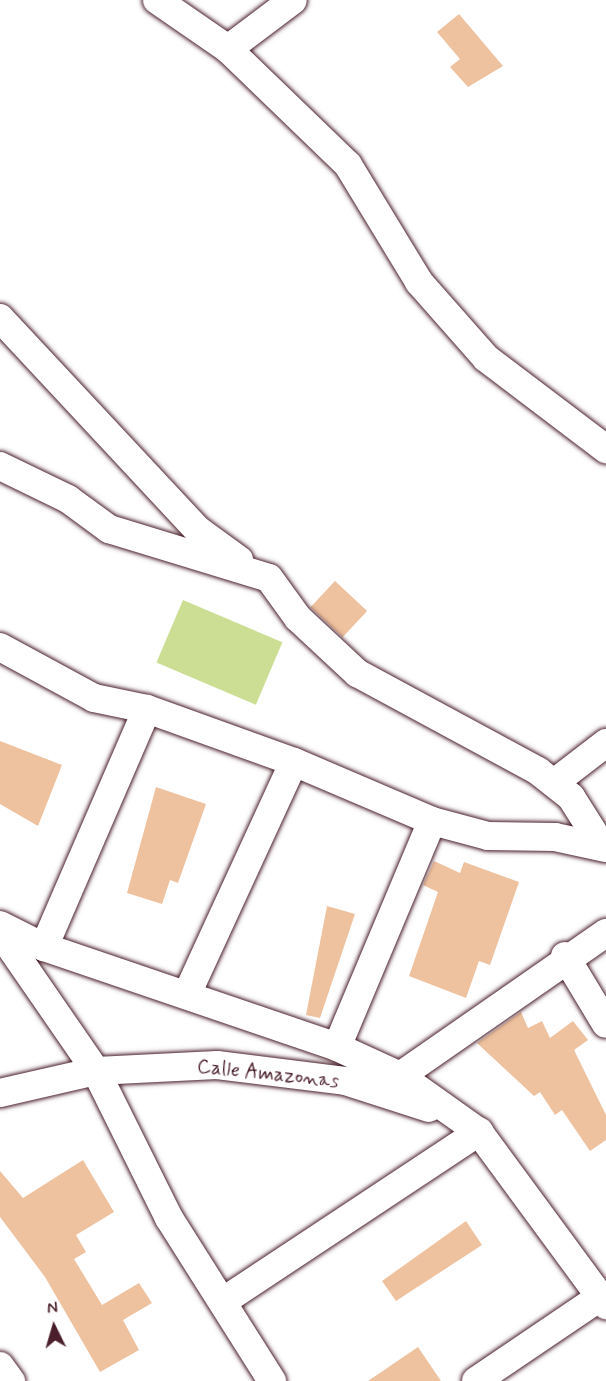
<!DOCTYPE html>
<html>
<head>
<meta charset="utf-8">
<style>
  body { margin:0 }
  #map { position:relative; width:606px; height:1381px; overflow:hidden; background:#fff; font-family:Mynerve,sans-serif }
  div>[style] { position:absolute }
  .green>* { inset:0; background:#cbde93; transform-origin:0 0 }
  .building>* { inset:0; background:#eec29e; transform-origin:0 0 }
  .roads { filter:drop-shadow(0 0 2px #4a1f2b) drop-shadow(0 0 2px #4a1f2b) }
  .street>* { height:28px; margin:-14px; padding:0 14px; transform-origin:14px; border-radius:14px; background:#fff }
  span { translate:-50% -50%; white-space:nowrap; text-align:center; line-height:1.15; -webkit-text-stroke:5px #fff; paint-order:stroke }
  .street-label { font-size:20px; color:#4a1f2b }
  .north { position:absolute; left:24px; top:1297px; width:60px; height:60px; -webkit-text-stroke:4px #fff; paint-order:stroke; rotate:355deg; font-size:16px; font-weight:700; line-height:24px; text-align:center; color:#4a1f2b }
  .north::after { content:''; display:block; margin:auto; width:21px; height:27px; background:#4a1f2b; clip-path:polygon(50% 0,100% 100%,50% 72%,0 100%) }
</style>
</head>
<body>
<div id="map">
  <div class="green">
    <i style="left:183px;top:600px;width:108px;height:68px;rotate:23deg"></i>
  </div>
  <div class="building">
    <i style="clip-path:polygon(459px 14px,503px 66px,468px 87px,450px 67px,460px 59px,437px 32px)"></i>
    <i style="left:335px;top:581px;width:44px;height:36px;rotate:43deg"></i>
    <i style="clip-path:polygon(0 741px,62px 765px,38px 826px,0 804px)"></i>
    <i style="clip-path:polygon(156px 787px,206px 804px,178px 883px,170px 880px,162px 904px,127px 893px)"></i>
    <i style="clip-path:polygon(434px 861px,460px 873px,464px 862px,519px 882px,490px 965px,479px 961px,466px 998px,409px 976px,438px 892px,423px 885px)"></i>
    <i style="clip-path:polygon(327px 906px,355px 914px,320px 1018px,306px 1015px)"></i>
    <i style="clip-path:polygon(521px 1012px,528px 1028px,542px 1021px,550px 1038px,573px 1021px,588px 1040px,574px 1050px,606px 1115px,606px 1140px,590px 1151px,562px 1110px,555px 1115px,540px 1092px,534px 1096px,477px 1043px)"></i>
    <i style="clip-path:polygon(83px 1160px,114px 1212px,76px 1235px,86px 1252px,74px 1259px,102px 1305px,139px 1283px,152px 1303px,123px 1320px,139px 1350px,100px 1372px,45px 1277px,0 1217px,0 1171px,23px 1198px)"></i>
    <i style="clip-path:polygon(466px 1221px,482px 1245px,396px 1301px,382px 1281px)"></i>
    <i style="clip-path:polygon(418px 1347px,441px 1381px,368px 1381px)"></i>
  </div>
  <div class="roads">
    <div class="street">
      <i style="left:157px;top:0;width:86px;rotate:34.6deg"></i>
      <i style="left:228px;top:49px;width:167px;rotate:44deg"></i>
      <i style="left:348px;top:165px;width:137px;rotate:58.7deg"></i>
      <i style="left:419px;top:282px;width:101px;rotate:48.6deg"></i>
      <i style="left:486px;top:358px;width:151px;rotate:37.2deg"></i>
      <i style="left:228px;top:49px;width:81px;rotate:-37deg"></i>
      <i style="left:0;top:318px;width:290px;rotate:47deg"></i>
      <i style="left:198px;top:530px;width:51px;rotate:36.2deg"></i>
      <i style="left:0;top:466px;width:76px;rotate:25.9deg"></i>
      <i style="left:68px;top:499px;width:51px;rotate:36.2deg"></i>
      <i style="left:109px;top:529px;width:167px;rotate:17deg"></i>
      <i style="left:269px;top:578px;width:49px;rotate:54.1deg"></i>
      <i style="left:298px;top:618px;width:81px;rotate:43deg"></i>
      <i style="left:357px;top:673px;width:206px;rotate:28.4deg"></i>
      <i style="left:538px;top:771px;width:42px;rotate:38.2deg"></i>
      <i style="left:571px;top:797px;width:58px;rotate:57.7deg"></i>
      <i style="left:0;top:647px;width:107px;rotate:28.5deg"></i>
      <i style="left:94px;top:698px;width:54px;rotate:11.7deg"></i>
      <i style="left:147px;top:709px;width:156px;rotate:19.8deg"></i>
      <i style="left:294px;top:762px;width:150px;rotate:23.1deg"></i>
      <i style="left:432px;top:821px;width:58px;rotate:15deg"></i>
      <i style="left:488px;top:836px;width:67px;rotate:0.9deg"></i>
      <i style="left:555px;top:837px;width:52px;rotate:12.2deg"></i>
      <i style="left:554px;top:783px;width:66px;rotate:-37.6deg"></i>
      <i style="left:0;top:925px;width:49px;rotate:26.6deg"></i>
      <i style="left:44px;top:947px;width:310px;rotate:18.8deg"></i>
      <i style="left:337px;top:1047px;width:69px;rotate:24.7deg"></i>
      <i style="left:400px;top:1076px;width:97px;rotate:35.3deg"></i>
      <i style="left:479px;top:1132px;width:215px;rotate:53.7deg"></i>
      <i style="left:0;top:932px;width:169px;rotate:55.4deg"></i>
      <i style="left:96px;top:1071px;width:164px;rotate:63.6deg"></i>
      <i style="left:169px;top:1218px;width:193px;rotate:57.7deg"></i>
      <i style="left:44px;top:947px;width:259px;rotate:-66.6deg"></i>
      <i style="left:565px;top:956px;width:79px;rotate:58.9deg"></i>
      <i style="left:188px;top:992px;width:253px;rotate:-65.3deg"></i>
      <i style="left:337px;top:1047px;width:245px;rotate:-67.2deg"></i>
      <i style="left:400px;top:1076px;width:251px;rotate:-34.8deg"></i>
      <i style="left:0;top:1093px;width:98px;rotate:-12.9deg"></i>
      <i style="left:96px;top:1071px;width:121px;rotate:-2.8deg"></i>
      <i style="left:217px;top:1065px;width:129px;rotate:7.1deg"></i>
      <i style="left:345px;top:1081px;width:88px;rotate:17.8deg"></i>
      <i style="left:225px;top:1300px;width:305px;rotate:-33.5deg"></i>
      <i style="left:0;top:1366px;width:19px;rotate:54deg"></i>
      <i style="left:476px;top:1381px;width:150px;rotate:-34.1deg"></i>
    </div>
  </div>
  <div class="street-label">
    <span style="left:268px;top:1074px;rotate:6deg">Calle Amazonas</span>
  </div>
  <div class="north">N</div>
</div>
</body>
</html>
